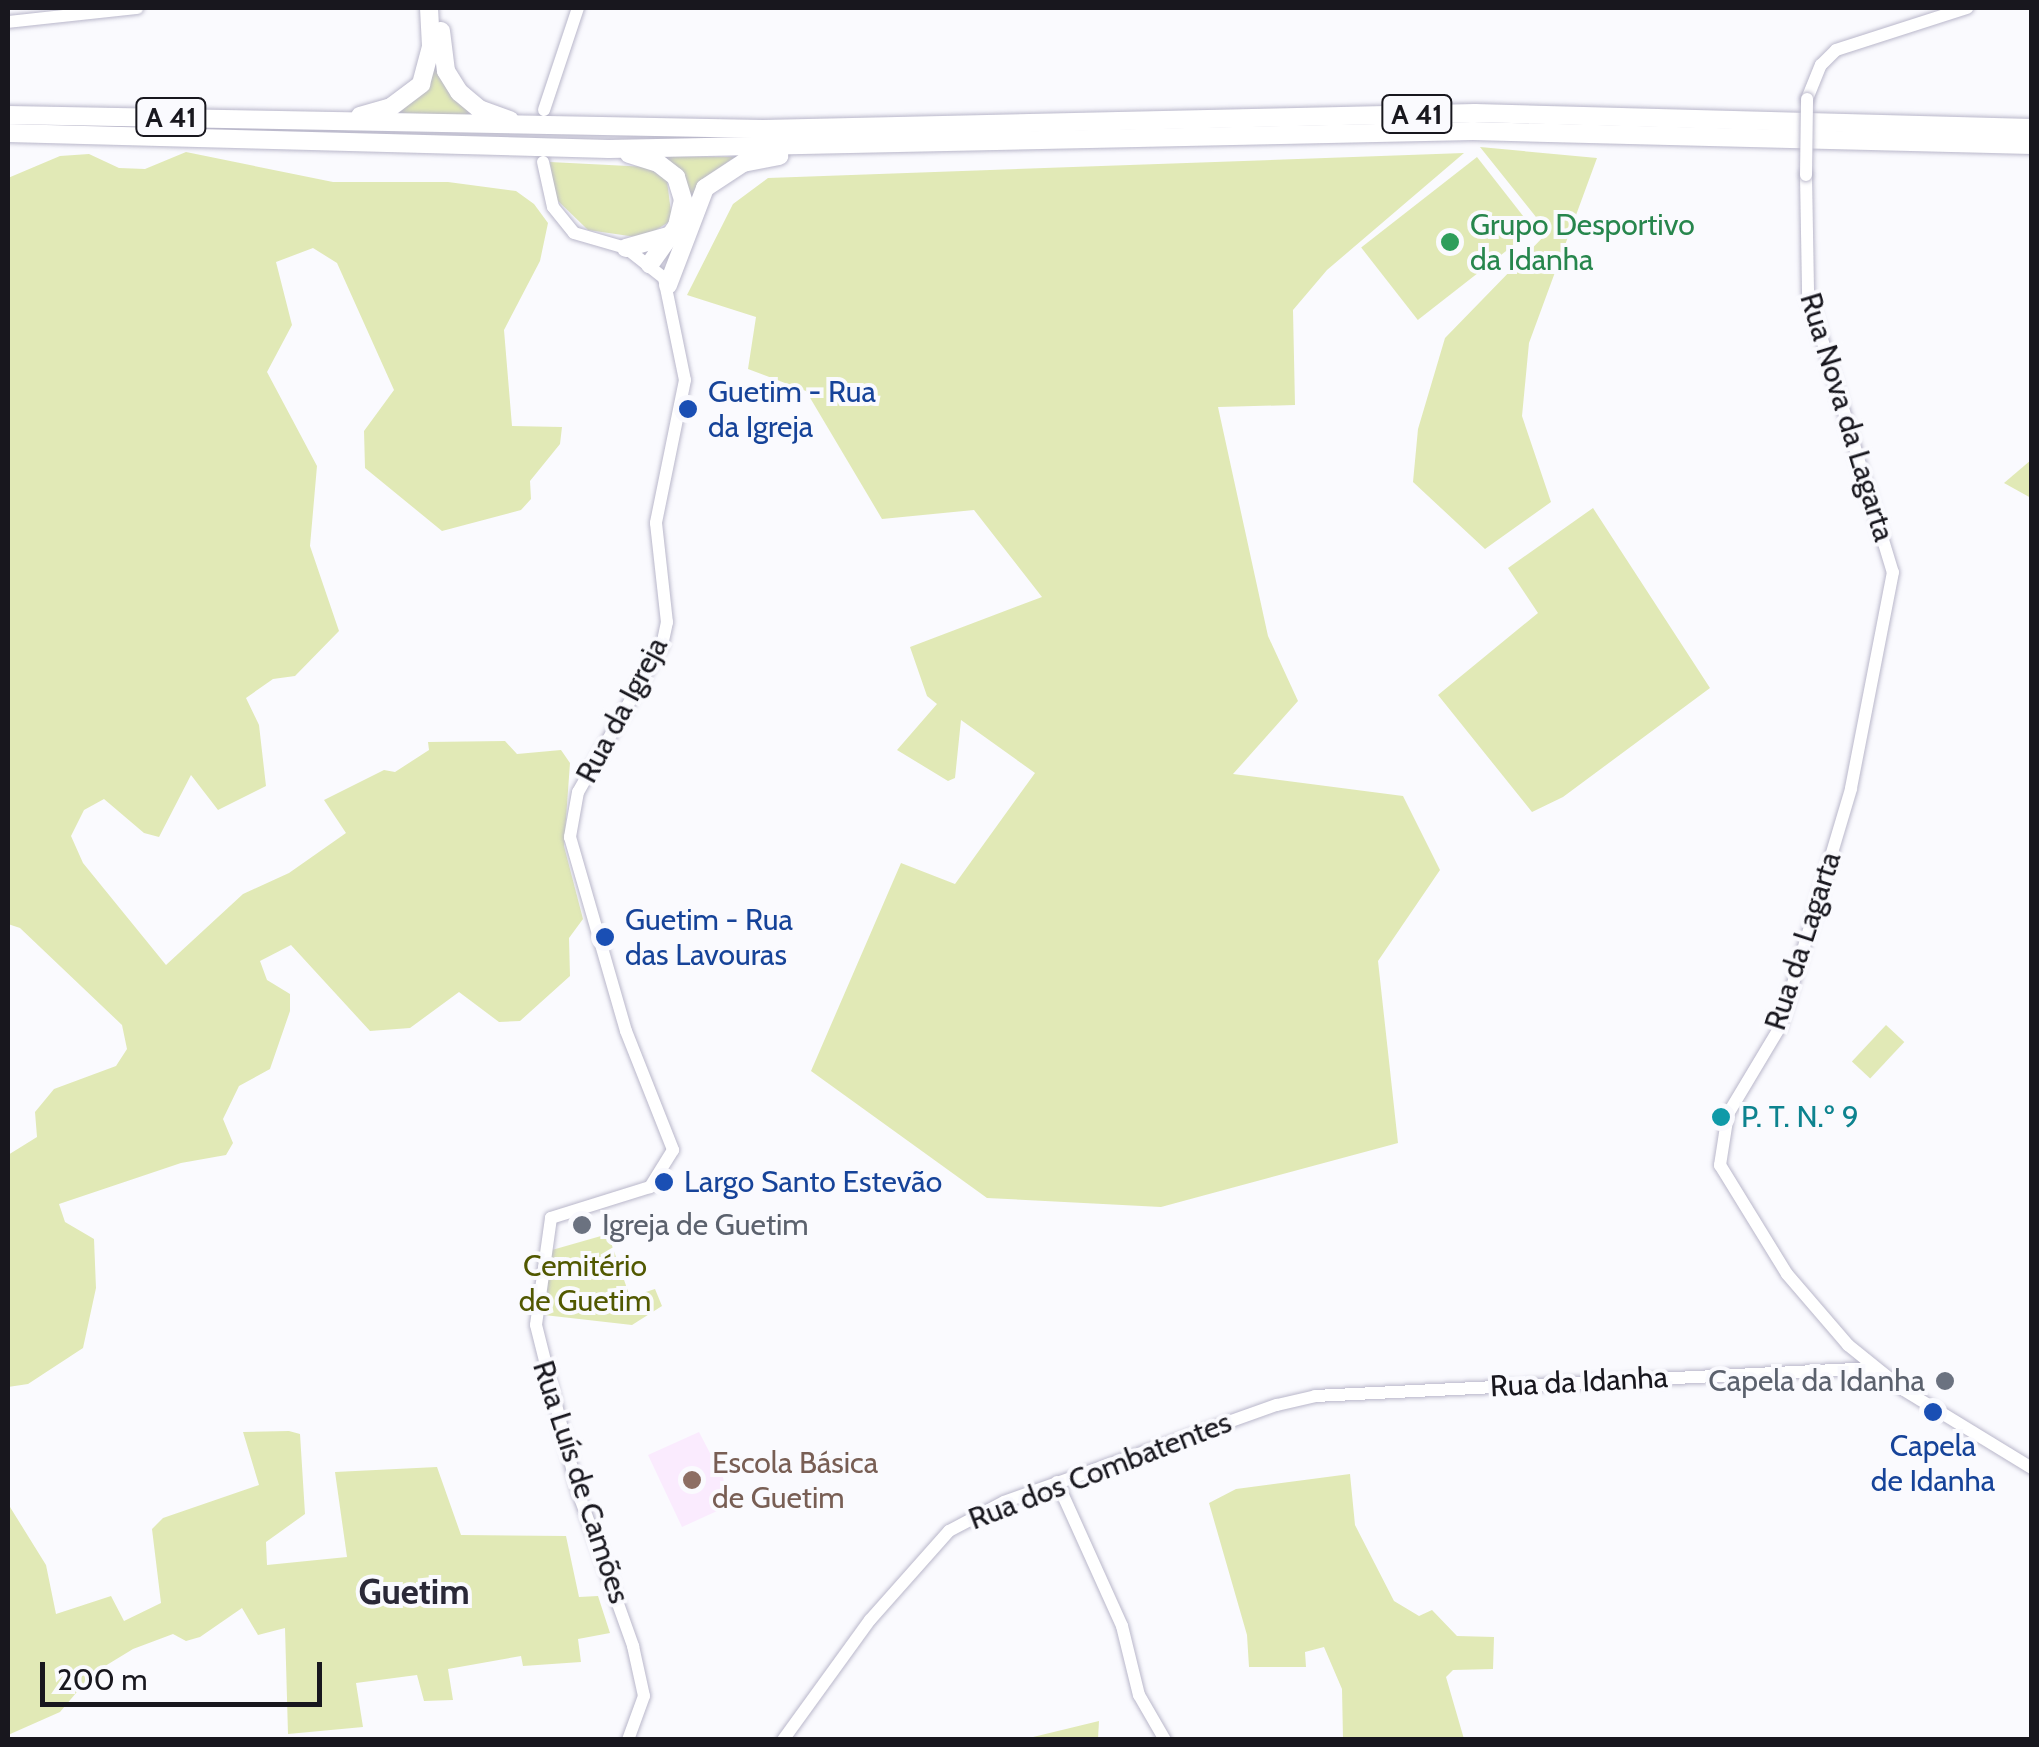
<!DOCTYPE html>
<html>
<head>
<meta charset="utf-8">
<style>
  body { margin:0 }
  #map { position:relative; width:2039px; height:1747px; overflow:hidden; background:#fafafe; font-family:Cabin,sans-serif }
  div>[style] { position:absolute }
  .education>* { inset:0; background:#faebfe }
  .green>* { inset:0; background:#e1e9b6; transform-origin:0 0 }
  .roads { filter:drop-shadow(0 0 2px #b9b7ca) drop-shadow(0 0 2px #b9b7ca) }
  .secondary>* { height:12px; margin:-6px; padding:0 6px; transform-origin:6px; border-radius:6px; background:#fff }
  .highway>* { height:18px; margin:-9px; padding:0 9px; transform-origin:9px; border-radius:9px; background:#fff }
  .bridges { filter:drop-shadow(0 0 2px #b9b7ca) drop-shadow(0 0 2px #b9b7ca) }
  .secondary-bridge>* { height:12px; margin:-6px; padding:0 6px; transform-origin:6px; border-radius:6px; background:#fff }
  .dots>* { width:28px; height:28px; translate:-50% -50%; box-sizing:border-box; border:5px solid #fafafe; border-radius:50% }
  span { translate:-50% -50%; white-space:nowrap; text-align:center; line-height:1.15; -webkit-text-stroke:8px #fafafe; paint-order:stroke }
  .shield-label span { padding:2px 8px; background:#fafafe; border:2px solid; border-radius:8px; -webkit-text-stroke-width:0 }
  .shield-label { font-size:28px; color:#18171e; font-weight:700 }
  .leisure-label { font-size:30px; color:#27864d }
  .left { translate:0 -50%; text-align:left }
  .transit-label { font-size:30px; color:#164399 }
  .street-label { font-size:30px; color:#18171e }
  .culture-label { font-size:30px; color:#0d838f }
  .worship-label { font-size:30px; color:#5b616d }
  .right { translate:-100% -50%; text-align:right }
  .park-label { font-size:30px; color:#515800 }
  .education-label { font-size:30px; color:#785e54 }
  .quarter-label { font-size:35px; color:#2a2837; font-weight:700 }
  .frame { position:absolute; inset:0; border:10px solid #18171e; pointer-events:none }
  .scale { position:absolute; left:40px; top:1662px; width:282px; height:45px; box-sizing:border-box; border:5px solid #18171e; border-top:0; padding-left:12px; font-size:30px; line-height:35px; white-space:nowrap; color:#18171e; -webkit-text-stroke:8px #fafafe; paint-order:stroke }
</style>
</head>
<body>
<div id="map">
  <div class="education">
    <i style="clip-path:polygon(699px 1432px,711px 1455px,719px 1454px,728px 1506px,682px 1527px,648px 1455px)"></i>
  </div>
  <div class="green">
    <i style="clip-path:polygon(436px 56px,479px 116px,389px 113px)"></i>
    <i style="clip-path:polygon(1480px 147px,1597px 158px,1529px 343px,1522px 416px,1551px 502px,1485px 549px,1413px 482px,1418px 429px,1445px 338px,1548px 232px)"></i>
    <i style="clip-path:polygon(186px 152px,333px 182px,448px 182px,516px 191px,534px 204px,548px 223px,540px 261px,504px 330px,512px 426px,562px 427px,560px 444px,530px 481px,531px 499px,521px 510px,442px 531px,365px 468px,364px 431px,394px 390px,337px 263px,313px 248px,276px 262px,292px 325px,267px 372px,317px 466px,310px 546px,339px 631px,295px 676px,273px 679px,246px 698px,259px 725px,266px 786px,218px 810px,191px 775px,159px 837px,144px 833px,104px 799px,84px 810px,71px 836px,83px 863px,166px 965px,243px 894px,289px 873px,346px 833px,324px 800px,384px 770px,395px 772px,429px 750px,428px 742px,505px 741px,517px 754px,561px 750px,570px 763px,564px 846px,583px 919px,569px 938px,570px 976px,520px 1021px,499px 1022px,459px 992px,410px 1028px,370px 1031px,291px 945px,260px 961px,267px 980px,290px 994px,290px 1011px,270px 1069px,239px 1086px,223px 1119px,233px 1143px,226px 1155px,181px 1163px,59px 1204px,65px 1222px,94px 1239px,96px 1288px,83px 1348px,28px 1384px,8px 1387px,8px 1155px,37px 1137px,35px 1112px,54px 1089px,116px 1066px,127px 1049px,122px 1025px,20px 928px,8px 924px,8px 178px,60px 156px,89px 154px,119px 168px,145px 169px)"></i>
    <i style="clip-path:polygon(1464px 153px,1327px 270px,1293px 310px,1295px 405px,1218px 407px,1268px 636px,1298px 701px,1233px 774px,1403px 796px,1440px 870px,1378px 961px,1398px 1143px,1161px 1207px,987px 1198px,811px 1071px,901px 863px,955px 884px,1035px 773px,961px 720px,955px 778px,948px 781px,897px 750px,937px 704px,927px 696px,910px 647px,1042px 597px,974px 510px,882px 519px,806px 391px,748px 369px,756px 317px,687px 295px,733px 204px,768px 178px)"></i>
    <i style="clip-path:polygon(659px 156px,735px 157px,704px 178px,691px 199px)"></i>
    <i style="left:1477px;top:157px;width:92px;height:147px;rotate:52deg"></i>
    <i style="clip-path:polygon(550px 162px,648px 167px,667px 181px,672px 220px,643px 238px,588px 230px,555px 198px)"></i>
    <i style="clip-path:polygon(2031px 460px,2031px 498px,2004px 483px)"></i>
    <i style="clip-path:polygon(1593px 508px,1710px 688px,1563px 797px,1532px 812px,1438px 695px,1538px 613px,1508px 568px)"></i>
    <i style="left:1886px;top:1025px;width:25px;height:50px;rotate:43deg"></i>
    <i style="clip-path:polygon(608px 1234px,630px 1297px,655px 1289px,662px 1306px,632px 1325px,544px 1315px,552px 1250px)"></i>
    <i style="clip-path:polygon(289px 1431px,300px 1434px,305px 1514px,266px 1542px,267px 1565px,347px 1557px,335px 1472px,437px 1467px,461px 1535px,566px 1536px,579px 1597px,598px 1596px,610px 1633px,578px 1639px,581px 1662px,523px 1666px,521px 1656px,448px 1669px,453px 1700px,424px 1701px,417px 1675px,356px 1683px,363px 1727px,288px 1734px,285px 1628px,258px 1635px,242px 1608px,200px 1637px,186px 1641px,173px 1634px,133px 1649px,92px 1674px,60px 1712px,8px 1735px,8px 1470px,10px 1507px,46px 1565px,56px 1614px,111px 1596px,124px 1621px,161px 1603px,152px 1529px,163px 1518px,259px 1485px,243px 1432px)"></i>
    <i style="clip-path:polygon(1350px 1474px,1355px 1525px,1394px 1601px,1419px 1616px,1432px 1610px,1457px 1636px,1494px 1637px,1493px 1669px,1453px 1670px,1446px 1677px,1464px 1739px,1343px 1739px,1342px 1689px,1324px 1647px,1305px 1652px,1306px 1667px,1249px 1667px,1247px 1635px,1209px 1503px,1236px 1489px)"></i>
    <i style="clip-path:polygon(1099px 1721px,1098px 1739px,1030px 1739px,1029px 1738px)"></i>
  </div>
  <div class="roads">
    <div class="secondary">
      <i style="left:8px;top:22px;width:130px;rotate:-6.2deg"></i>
      <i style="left:1807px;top:99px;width:37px;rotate:-68deg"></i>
      <i style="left:1821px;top:65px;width:21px;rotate:-45deg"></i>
      <i style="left:1836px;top:50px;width:138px;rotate:-17.8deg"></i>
      <i style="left:544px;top:110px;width:108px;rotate:-71.6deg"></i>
      <i style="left:543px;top:162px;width:46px;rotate:77.5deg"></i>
      <i style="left:553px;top:207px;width:33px;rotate:51deg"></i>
      <i style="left:574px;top:233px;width:54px;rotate:16.1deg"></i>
      <i style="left:626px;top:248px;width:48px;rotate:38.3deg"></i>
      <i style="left:664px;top:278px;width:104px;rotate:78.4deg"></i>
      <i style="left:685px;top:380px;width:146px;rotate:101.5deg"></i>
      <i style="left:656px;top:523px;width:100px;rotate:83.7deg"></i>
      <i style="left:667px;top:622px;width:24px;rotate:102deg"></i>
      <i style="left:662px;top:645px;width:169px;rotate:119.7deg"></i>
      <i style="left:578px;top:792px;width:46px;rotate:100.1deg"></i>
      <i style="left:570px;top:837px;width:202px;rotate:73.9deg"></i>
      <i style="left:626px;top:1031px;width:128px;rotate:68.4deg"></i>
      <i style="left:673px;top:1150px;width:44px;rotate:121.9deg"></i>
      <i style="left:650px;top:1187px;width:104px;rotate:162.6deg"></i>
      <i style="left:551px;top:1218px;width:108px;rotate:98deg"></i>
      <i style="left:536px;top:1325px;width:172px;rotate:75.9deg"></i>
      <i style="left:578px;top:1492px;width:164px;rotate:70.3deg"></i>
      <i style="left:633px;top:1646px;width:51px;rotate:77.6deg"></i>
      <i style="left:644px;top:1696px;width:47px;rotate:110deg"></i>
      <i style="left:1806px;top:175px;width:118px;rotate:89deg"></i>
      <i style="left:1808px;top:293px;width:292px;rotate:73.1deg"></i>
      <i style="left:1893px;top:572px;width:221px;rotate:101deg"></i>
      <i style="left:1851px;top:789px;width:248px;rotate:106.6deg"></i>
      <i style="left:1780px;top:1027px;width:101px;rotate:120.9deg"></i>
      <i style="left:1728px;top:1114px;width:52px;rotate:98.9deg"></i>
      <i style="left:1720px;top:1165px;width:128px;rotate:58.4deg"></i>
      <i style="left:1787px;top:1274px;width:94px;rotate:49.3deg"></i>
      <i style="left:1848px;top:1345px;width:72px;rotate:38.8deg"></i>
      <i style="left:1904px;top:1390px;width:150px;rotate:31.4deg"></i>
      <i style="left:1057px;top:1482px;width:158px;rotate:65.7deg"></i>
      <i style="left:1122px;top:1626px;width:71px;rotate:76.2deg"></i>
      <i style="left:1139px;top:1695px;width:52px;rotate:60deg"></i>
      <i style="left:783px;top:1740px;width:148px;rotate:-54.1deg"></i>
      <i style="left:870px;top:1620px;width:119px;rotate:-48.4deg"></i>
      <i style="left:949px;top:1531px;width:62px;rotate:-27.8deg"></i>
      <i style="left:1004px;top:1502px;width:290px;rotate:-19.6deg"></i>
      <i style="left:1277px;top:1405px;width:39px;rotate:-13deg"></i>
      <i style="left:1315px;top:1396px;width:561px;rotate:-2.86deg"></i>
    </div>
    <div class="highway">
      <i style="left:441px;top:31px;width:40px;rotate:82.9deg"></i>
      <i style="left:446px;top:71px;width:25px;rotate:58deg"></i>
      <i style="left:459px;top:92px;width:26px;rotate:40deg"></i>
      <i style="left:479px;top:109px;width:33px;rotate:20deg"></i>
      <i style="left:8px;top:115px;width:755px;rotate:1.06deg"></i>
      <i style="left:763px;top:129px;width:712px;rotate:-1.29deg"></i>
      <i style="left:1475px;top:113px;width:557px;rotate:1.54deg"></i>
      <i style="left:360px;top:116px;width:32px;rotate:-16deg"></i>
      <i style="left:391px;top:107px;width:38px;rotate:-37deg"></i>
      <i style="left:421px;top:84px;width:39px;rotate:-75deg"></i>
      <i style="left:431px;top:46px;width:38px;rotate:-93deg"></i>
      <i style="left:8px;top:133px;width:601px;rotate:1.52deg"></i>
      <i style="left:609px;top:149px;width:864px;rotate:-1.19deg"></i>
      <i style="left:1473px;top:131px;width:559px;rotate:1.43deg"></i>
      <i style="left:629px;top:154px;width:30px;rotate:17deg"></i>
      <i style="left:658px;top:163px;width:23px;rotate:38deg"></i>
      <i style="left:676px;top:177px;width:24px;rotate:73deg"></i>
      <i style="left:683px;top:200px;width:27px;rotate:103deg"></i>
      <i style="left:677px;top:226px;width:47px;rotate:125.4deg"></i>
      <i style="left:626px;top:248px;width:44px;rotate:-15.9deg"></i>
      <i style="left:668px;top:285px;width:104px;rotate:-69.1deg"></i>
      <i style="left:705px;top:188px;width:45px;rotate:-33.3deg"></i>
      <i style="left:743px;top:163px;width:37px;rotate:-11deg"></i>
    </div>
  </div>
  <div class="bridges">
    <div class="secondary-bridge">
      <i style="left:1806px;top:175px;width:76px;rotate:-89.2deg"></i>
    </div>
  </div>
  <div class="dots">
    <i style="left:1450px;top:242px;background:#2e9e5b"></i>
    <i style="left:688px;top:409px;background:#1a4fb4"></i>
    <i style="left:605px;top:937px;background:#1a4fb4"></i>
    <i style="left:1721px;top:1117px;background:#0f9aa8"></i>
    <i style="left:664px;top:1182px;background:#1a4fb4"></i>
    <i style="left:582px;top:1225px;background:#6b7280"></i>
    <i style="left:1945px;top:1381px;background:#6b7280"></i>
    <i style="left:1933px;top:1412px;background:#1a4fb4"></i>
    <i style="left:692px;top:1480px;background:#8d6e63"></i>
  </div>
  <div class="shield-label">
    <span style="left:1417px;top:114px">A 41</span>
    <span style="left:171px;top:117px">A 41</span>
  </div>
  <div class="leisure-label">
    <span class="left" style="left:1470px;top:242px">Grupo Desportivo<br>da Idanha</span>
  </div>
  <div class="transit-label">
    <span class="left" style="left:708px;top:409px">Guetim - Rua<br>da Igreja</span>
    <span class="left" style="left:625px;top:937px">Guetim - Rua<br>das Lavouras</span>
    <span class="left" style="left:684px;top:1182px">Largo Santo Estevão</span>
    <span style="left:1933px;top:1463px">Capela<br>de Idanha</span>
  </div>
  <div class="street-label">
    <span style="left:1847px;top:417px;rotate:73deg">Rua Nova da Lagarta</span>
    <span style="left:622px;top:710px;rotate:-62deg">Rua da Igreja</span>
    <span style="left:1803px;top:941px;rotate:-72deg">Rua da Lagarta</span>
    <span style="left:1579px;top:1382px;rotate:-3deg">Rua da Idanha</span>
    <span style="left:1100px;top:1471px;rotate:-21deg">Rua dos Combatentes</span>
    <span style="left:581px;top:1482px;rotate:72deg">Rua Luís de Camões</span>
  </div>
  <div class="culture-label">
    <span class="left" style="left:1741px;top:1117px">P. T. N.º 9</span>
  </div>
  <div class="worship-label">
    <span class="left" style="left:602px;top:1225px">Igreja de Guetim</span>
    <span class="right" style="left:1925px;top:1381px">Capela da Idanha</span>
  </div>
  <div class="park-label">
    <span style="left:585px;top:1283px">Cemitério<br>de Guetim</span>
  </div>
  <div class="education-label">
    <span class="left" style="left:712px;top:1480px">Escola Básica<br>de Guetim</span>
  </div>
  <div class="quarter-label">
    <span style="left:414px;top:1592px">Guetim</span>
  </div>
  <div class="frame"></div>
  <div class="scale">200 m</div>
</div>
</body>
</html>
